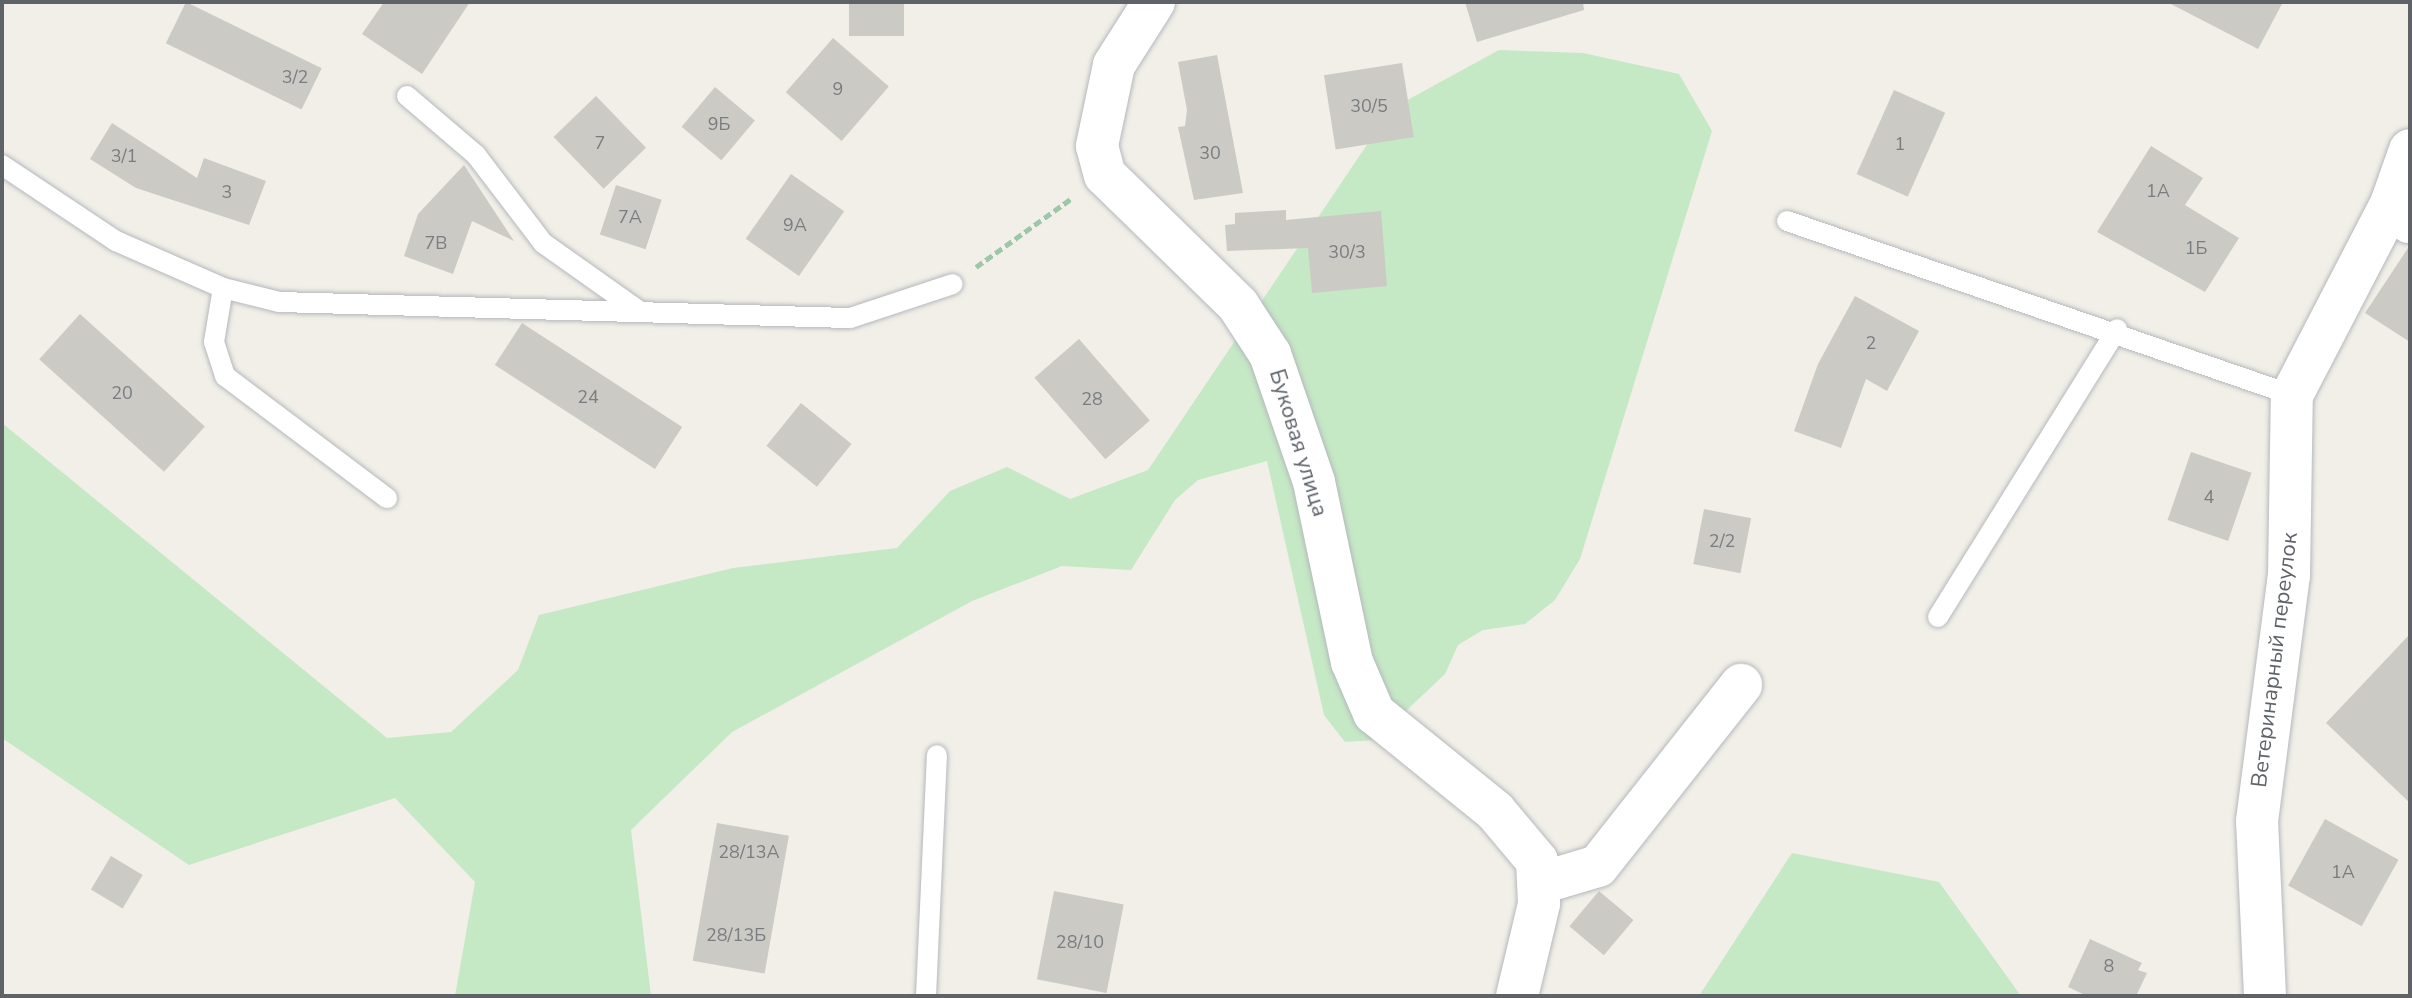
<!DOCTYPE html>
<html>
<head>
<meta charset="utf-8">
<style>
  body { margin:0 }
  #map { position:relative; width:2412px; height:998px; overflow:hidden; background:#f1efe8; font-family:"Nunito Sans",sans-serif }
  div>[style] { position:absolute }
  .green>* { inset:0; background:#c5e8c5 }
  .building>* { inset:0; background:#cccac5; transform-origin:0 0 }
  .path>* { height:5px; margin-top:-2.5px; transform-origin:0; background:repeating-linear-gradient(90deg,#9cc7a9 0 8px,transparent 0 12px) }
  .roads { filter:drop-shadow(0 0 2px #b5b8bc) drop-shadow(0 0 2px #b5b8bc) }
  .lane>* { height:20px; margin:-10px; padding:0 10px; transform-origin:10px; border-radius:10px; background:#fff }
  .street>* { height:42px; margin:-21px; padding:0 21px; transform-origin:21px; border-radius:21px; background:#fff }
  span { translate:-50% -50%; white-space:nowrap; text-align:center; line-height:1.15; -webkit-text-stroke:6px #fff; paint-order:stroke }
  .number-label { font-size:18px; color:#7a7d7f }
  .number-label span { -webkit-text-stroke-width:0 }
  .street-label { font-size:22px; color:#5f6368 }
  .frame { position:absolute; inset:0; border:4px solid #5f6368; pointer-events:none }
</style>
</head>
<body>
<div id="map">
  <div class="green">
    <i style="clip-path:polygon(1499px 50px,1583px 53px,1679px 74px,1712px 131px,1580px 559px,1555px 600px,1525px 624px,1483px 630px,1458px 645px,1445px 674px,1375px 740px,1345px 742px,1324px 715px,1267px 461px,1198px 480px,1175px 500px,1131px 570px,1062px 566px,972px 601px,732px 732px,631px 830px,651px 996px,455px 996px,475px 882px,395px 798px,189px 865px,2px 738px,2px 423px,387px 738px,451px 732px,518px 670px,539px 615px,733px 568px,897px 548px,950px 491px,1007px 467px,1070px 499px,1148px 470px,1391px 109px)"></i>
    <i style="clip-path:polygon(1792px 853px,1939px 882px,2021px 996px,1699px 996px)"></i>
  </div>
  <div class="building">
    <i style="left:186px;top:2px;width:151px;height:46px;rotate:26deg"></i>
    <i style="clip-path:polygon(384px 2px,470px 2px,422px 74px,362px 34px)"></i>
    <i style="left:849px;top:2px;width:55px;height:34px"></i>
    <i style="clip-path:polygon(1465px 2px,1583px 2px,1584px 10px,1477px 42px)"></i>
    <i style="clip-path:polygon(2167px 2px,2283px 2px,2258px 49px)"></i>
    <i style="left:833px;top:38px;width:74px;height:72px;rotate:41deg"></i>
    <i style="clip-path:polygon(1217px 55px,1243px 193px,1194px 200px,1178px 127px,1185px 126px,1187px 110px,1178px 62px)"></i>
    <i style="left:1402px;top:63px;width:75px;height:79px;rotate:81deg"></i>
    <i style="left:715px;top:87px;width:52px;height:52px;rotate:40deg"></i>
    <i style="left:1894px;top:90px;width:56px;height:92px;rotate:24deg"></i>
    <i style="left:596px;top:96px;width:72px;height:59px;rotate:46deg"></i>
    <i style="clip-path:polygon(112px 123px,197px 178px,204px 158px,266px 181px,249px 225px,136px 188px,90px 159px)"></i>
    <i style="clip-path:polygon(2151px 146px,2203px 178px,2185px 205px,2239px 238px,2205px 292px,2097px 232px)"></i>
    <i style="clip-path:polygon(464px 165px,514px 241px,472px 221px,453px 274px,404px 256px,418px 214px)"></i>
    <i style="left:791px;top:174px;width:65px;height:79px;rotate:35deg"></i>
    <i style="left:616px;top:185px;width:48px;height:52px;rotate:18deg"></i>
    <i style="clip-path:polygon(1286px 210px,1286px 220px,1381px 211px,1387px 286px,1312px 293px,1308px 248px,1227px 251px,1225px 225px,1235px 224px,1235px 213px)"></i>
    <i style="clip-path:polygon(2410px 245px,2410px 342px,2365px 313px)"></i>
    <i style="clip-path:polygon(1855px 296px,1919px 331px,1887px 391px,1866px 379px,1841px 448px,1794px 431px,1818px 364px)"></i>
    <i style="left:80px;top:314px;width:168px;height:61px;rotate:42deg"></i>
    <i style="left:522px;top:323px;width:191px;height:50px;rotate:33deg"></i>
    <i style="left:1079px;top:339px;width:108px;height:59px;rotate:49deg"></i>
    <i style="left:801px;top:403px;width:65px;height:55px;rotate:39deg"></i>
    <i style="left:2191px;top:452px;width:64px;height:72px;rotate:19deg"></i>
    <i style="left:1704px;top:509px;width:48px;height:56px;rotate:11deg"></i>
    <i style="clip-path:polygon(2410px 634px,2410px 803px,2326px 723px)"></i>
    <i style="left:2325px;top:819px;width:84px;height:76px;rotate:29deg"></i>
    <i style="left:717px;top:823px;width:73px;height:140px;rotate:10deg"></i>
    <i style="left:111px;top:856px;width:37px;height:39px;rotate:31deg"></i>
    <i style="left:1054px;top:891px;width:71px;height:90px;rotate:11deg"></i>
    <i style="left:1599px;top:891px;width:45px;height:46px;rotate:40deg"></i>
    <i style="clip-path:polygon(2090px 939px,2142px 963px,2138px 970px,2147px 973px,2136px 996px,2087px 996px,2068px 987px)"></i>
  </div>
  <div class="path">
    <i style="left:976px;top:267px;width:118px;rotate:-35.7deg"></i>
  </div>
  <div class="roads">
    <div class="lane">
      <i style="left:407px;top:96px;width:91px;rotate:40.5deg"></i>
      <i style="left:476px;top:155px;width:111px;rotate:52.7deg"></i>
      <i style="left:543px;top:243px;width:118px;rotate:35.3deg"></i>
      <i style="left:2px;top:165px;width:137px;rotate:33.7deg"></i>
      <i style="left:116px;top:241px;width:117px;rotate:23.7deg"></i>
      <i style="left:223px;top:288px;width:58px;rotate:14deg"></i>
      <i style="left:279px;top:302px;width:571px;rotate:1.61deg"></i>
      <i style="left:850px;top:318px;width:108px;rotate:-18.3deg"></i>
      <i style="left:1787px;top:221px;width:534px;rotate:19.01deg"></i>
      <i style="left:223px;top:288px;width:55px;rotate:99.5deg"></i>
      <i style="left:214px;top:342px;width:36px;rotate:72deg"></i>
      <i style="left:225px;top:376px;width:203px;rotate:37deg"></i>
      <i style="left:1938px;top:617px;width:339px;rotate:-58.1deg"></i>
      <i style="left:926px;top:996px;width:241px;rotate:-87.4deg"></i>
    </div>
    <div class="street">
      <i style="left:1154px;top:2px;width:75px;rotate:122.4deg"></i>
      <i style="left:1114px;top:65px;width:83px;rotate:101.9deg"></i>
      <i style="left:1097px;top:146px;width:30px;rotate:75deg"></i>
      <i style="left:1105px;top:175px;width:186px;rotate:44.3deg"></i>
      <i style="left:1238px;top:305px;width:59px;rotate:56.9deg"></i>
      <i style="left:1270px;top:354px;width:135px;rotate:71deg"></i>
      <i style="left:1314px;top:482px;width:184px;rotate:78.1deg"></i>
      <i style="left:1352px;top:662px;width:56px;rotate:66.7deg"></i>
      <i style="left:1374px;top:713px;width:156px;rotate:39deg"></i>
      <i style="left:1495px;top:811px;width:65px;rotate:50deg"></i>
      <i style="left:1537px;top:861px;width:43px;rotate:87.3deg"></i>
      <i style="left:1539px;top:904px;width:95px;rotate:103.4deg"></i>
      <i style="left:2409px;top:222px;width:25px;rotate:-135deg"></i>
      <i style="left:2391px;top:204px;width:57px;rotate:-70.6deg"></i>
      <i style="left:1541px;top:883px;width:59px;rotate:-16.6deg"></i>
      <i style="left:1598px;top:866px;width:231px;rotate:-51.7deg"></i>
      <i style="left:2265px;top:996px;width:175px;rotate:-92.6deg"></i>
      <i style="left:2257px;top:821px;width:247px;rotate:-82.6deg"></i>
      <i style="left:2289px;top:576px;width:181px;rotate:-89.1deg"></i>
      <i style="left:2292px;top:395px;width:215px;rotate:-62.6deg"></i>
    </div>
  </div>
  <div class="number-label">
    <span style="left:295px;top:77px">3/2</span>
    <span style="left:838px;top:89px">9</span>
    <span style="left:1369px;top:106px">30/5</span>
    <span style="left:719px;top:124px">9Б</span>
    <span style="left:600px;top:143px">7</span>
    <span style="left:1900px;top:144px">1</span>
    <span style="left:1210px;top:153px">30</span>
    <span style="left:124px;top:156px">3/1</span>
    <span style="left:2158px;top:191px">1А</span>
    <span style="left:227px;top:192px">3</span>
    <span style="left:630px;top:217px">7А</span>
    <span style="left:795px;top:225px">9А</span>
    <span style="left:436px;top:243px">7В</span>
    <span style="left:2196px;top:248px">1Б</span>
    <span style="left:1347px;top:252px">30/3</span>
    <span style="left:1871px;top:343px">2</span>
    <span style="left:122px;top:393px">20</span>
    <span style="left:588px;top:397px">24</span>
    <span style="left:1092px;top:399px">28</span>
    <span style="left:2209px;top:497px">4</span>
    <span style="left:1722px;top:541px">2/2</span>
    <span style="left:749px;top:852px">28/13А</span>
    <span style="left:2343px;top:872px">1А</span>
    <span style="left:736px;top:935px">28/13Б</span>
    <span style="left:1080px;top:942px">28/10</span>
    <span style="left:2109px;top:966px">8</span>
  </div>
  <div class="street-label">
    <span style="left:1298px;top:443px;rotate:73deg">Буковая улица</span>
    <span style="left:2275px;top:660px;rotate:-83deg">Ветеринарный переулок</span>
  </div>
  <div class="frame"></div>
</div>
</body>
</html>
